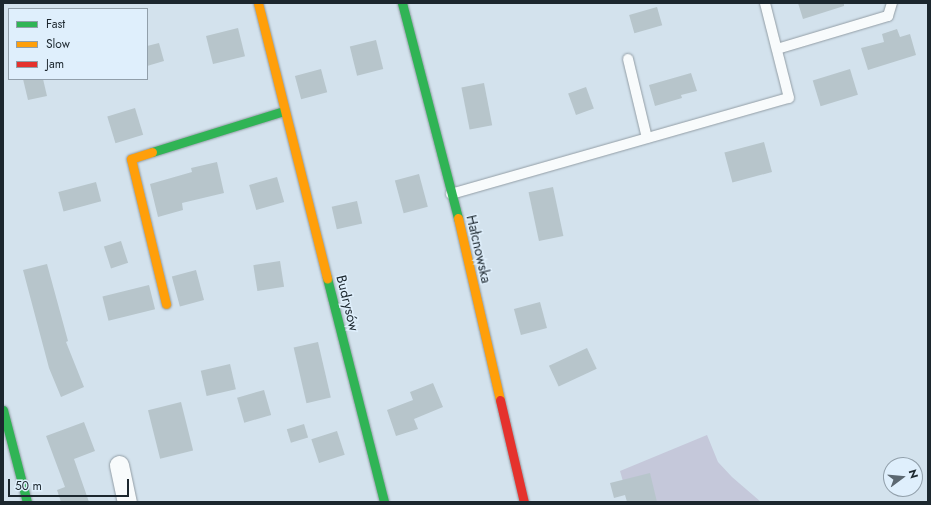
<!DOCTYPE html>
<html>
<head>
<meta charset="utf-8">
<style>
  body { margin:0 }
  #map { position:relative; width:931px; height:505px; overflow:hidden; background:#d3e2ed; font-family:Jost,sans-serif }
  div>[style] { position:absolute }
  .green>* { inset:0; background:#c5c8da }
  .building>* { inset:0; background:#b7c5cb; transform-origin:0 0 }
  .roads { filter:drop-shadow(0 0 1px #929da5) drop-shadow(0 0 1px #929da5) }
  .lane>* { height:10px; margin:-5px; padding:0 5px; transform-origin:5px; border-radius:5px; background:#f8fbfc }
  .street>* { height:19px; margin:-9.5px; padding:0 9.5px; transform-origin:9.5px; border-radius:9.5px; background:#f8fbfc }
  .fast>* { height:9px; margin:-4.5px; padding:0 4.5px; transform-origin:4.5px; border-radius:4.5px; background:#30b455 }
  .slow>* { height:9px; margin:-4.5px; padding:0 4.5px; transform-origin:4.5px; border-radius:4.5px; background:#ff9f0a }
  .jam>* { height:9px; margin:-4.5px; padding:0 4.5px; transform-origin:4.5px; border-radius:4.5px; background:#e5322d }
  span { translate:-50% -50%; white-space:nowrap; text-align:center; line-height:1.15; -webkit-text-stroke:3px #dfeffc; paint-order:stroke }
  .street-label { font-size:14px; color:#1c272e }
  .frame { position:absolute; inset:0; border:4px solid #1c272e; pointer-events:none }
  .legend { position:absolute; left:8px; top:8px; width:140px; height:72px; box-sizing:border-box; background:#dfeffc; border:1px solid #919faa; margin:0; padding:5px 7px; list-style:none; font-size:12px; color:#1c272e }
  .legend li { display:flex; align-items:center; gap:8px; height:20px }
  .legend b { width:20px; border:1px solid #919faa }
  .north { position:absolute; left:883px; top:457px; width:40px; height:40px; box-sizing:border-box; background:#dfeffc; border:1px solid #919faa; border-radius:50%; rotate:74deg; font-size:11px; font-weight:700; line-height:16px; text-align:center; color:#1c272e }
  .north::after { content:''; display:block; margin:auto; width:14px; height:18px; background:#5c6871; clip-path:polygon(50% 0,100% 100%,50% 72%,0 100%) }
  .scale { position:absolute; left:8px; top:479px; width:121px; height:18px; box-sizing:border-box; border:2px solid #1c272e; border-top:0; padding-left:5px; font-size:12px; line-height:14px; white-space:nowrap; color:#1c272e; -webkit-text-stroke:3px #dfeffc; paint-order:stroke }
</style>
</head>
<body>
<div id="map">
  <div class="green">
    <i style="clip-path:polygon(707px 435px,718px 462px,732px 477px,761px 502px,629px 502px,620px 471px)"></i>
  </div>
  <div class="building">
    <i style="clip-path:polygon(798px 3px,844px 3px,844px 6px,803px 19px)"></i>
    <i style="left:657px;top:7px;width:19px;height:29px;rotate:74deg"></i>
    <i style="left:238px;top:28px;width:29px;height:33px;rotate:76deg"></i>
    <i style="clip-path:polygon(897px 29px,900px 37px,910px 34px,916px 55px,868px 70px,861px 48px,884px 42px,882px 34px)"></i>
    <i style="left:376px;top:40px;width:30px;height:27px;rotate:76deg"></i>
    <i style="clip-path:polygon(159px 43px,164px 61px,147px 66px,147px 46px)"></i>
    <i style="left:321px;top:69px;width:24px;height:27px;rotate:75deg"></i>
    <i style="left:850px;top:69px;width:27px;height:39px;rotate:73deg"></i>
    <i style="clip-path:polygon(691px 73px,697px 91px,681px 95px,682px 98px,655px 106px,649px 85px)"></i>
    <i style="clip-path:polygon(23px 79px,43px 79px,47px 96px,28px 100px)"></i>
    <i style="left:484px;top:83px;width:43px;height:23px;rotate:79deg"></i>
    <i style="left:586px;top:87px;width:23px;height:19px;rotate:70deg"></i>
    <i style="left:135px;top:108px;width:28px;height:29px;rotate:73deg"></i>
    <i style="left:764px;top:142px;width:31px;height:41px;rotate:75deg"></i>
    <i style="clip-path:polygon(217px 162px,224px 193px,182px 203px,183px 210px,158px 217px,150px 184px,192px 172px,191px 168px)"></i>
    <i style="left:419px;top:174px;width:34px;height:25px;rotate:75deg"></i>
    <i style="left:277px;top:177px;width:26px;height:29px;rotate:74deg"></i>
    <i style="left:96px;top:182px;width:20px;height:39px;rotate:75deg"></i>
    <i style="left:553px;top:187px;width:50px;height:25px;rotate:78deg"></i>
    <i style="left:357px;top:201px;width:23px;height:26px;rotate:77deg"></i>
    <i style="left:121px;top:241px;width:23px;height:18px;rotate:72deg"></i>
    <i style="left:280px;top:261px;width:26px;height:27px;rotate:81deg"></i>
    <i style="clip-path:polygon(47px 264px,68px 341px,66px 342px,84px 387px,61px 397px,49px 368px,23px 270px)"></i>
    <i style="left:196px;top:270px;width:31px;height:25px;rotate:75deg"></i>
    <i style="left:149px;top:285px;width:25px;height:48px;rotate:76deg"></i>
    <i style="left:540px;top:302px;width:27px;height:27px;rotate:75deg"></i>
    <i style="left:318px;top:342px;width:57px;height:25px;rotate:77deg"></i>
    <i style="left:587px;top:348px;width:23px;height:42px;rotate:65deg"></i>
    <i style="left:230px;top:364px;width:26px;height:30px;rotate:77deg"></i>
    <i style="clip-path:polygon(433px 383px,443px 407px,414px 419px,418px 429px,396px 436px,387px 410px,413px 400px,410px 392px)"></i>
    <i style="left:264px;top:390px;width:26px;height:28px;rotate:74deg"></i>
    <i style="left:181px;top:402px;width:50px;height:34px;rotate:76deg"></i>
    <i style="clip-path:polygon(84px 422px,95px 451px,74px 459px,89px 502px,61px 502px,57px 490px,65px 487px,46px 436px)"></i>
    <i style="left:304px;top:424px;width:14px;height:18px;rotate:73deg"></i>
    <i style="left:337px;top:431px;width:25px;height:27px;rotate:72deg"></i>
    <i style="clip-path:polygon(650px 473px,657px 502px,627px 502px,625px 495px,614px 498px,610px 483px)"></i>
  </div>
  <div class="roads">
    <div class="lane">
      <i style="left:777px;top:49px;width:116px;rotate:-16.6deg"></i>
      <i style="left:888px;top:16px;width:14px;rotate:-73deg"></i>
      <i style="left:628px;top:59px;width:81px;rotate:76.5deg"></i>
      <i style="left:451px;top:194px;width:351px;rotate:-15.9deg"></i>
      <i style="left:789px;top:98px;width:98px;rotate:-104.2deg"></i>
    </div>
    <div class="street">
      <i style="left:119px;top:465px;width:38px;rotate:78deg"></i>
    </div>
    <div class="fast">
      <i style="left:402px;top:3px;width:222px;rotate:75.4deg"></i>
      <i style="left:152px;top:152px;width:138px;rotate:-17.3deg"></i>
      <i style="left:327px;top:278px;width:231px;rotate:75.7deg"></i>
      <i style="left:3px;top:410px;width:95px;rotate:75.4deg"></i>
    </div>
    <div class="slow">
      <i style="left:258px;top:3px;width:284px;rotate:75.9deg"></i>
      <i style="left:152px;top:152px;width:22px;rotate:162deg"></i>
      <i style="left:131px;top:159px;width:149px;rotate:76.4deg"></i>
      <i style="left:458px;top:218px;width:187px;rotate:77deg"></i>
    </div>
    <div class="jam">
      <i style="left:500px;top:400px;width:105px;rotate:76.8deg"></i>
    </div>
  </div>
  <div class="street-label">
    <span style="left:479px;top:249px;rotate:77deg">Hałcnowska</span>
    <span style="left:348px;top:303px;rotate:76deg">Budrysów</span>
  </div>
  <div class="frame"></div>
  <ul class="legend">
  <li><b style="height:5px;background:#30b455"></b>Fast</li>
  <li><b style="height:5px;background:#ff9f0a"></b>Slow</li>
  <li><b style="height:5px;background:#e5322d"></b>Jam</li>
  </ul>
  <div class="north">N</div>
  <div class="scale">50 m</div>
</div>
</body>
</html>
